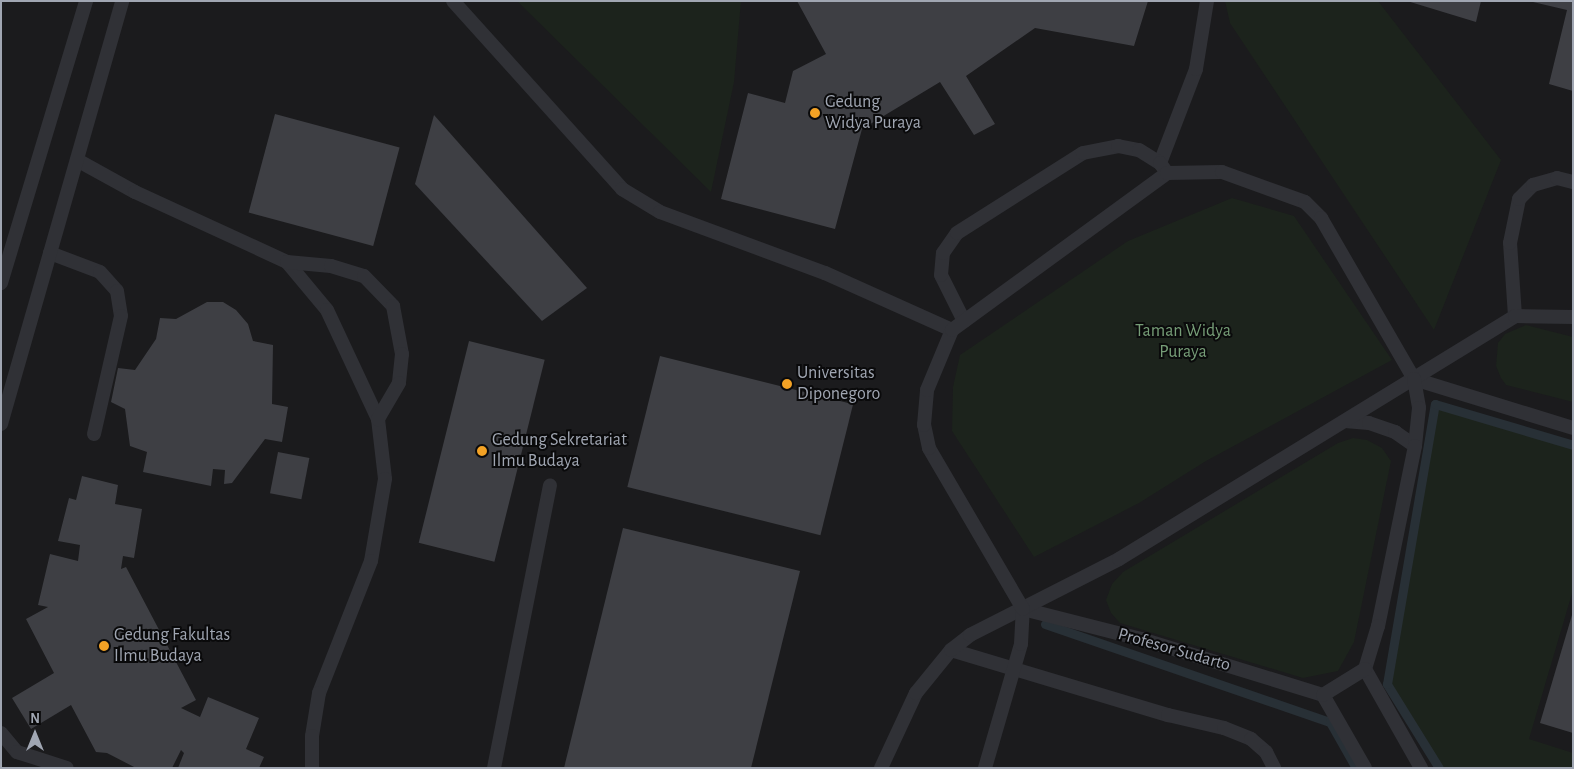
<!DOCTYPE html>
<html>
<head>
<meta charset="utf-8">
<style>
  body { margin:0 }
  #map { position:relative; width:1574px; height:769px; overflow:hidden; background:#0f0f11; font-family:"Alegreya Sans",sans-serif }
  div>[style] { position:absolute }
  .built>* { inset:0; background:#1b1b1d; transform-origin:0 0 }
  .green>* { inset:0; background:#1c231c }
  .stream>* { height:9px; margin:-4.5px; padding:0 4.5px; transform-origin:4.5px; border-radius:4.5px; background:#283036 }
  .building>* { inset:0; background:#3e3f44; transform-origin:0 0 }
  .lane>* { height:14px; margin:-7px; padding:0 7px; transform-origin:7px; border-radius:7px; background:#303136 }
  .dots>* { width:14px; height:14px; translate:-50% -50%; box-sizing:border-box; border:2px solid #0a0a0b; border-radius:50% }
  span { translate:-50% -50%; white-space:nowrap; text-align:center; line-height:1.15; -webkit-text-stroke:4px #0a0a0b; paint-order:stroke }
  .poi-label { font-size:18px; color:#a0a6b2 }
  .left { translate:0 -50%; text-align:left }
  .park-label { font-size:18px; color:#769d77 }
  .street-label { font-size:18px; color:#a0a6b2 }
  .frame { position:absolute; inset:0; border:2px solid #a0a6b2; pointer-events:none }
  .north { position:absolute; left:10px; top:709px; width:50px; height:50px; -webkit-text-stroke:4px #0a0a0b; paint-order:stroke; rotate:0deg; font-size:14px; font-weight:700; line-height:20px; text-align:center; color:#a0a6b2 }
  .north::after { content:''; display:block; margin:auto; width:18px; height:22px; background:#a0a6b2; clip-path:polygon(50% 0,100% 100%,50% 72%,0 100%) }
</style>
</head>
<body>
<div id="map">
  <div class="built">
    <i style="left:1px;top:1px;width:1572px;height:767px"></i>
  </div>
  <div class="green">
    <i style="clip-path:polygon(517px 1px,741px 1px,734px 82px,711px 192px)"></i>
    <i style="clip-path:polygon(1225px 1px,1378px 1px,1501px 160px,1434px 330px,1230px 23px)"></i>
    <i style="clip-path:polygon(1232px 198px,1294px 216px,1392px 360px,1206px 461px,1139px 503px,1034px 557px,952px 431px,953px 387px,960px 355px,1128px 241px)"></i>
    <i style="clip-path:polygon(1526px 325px,1573px 337px,1573px 402px,1506px 385px,1501px 378px,1496px 366px,1498px 343px,1505px 334px)"></i>
    <i style="clip-path:polygon(1435px 404px,1573px 445px,1573px 590px,1529px 739px,1573px 753px,1573px 768px,1439px 768px,1387px 684px)"></i>
    <i style="clip-path:polygon(1353px 438px,1367px 440px,1382px 448px,1391px 461px,1354px 642px,1338px 671px,1303px 678px,1120px 623px,1111px 613px,1106px 600px,1112px 584px,1123px 572px,1338px 443px)"></i>
  </div>
  <div class="stream">
    <i style="left:1045px;top:624px;width:301px;rotate:19deg"></i>
    <i style="left:1330px;top:722px;width:53px;rotate:60.5deg"></i>
    <i style="left:1439px;top:768px;width:99px;rotate:-121.8deg"></i>
    <i style="left:1387px;top:684px;width:284px;rotate:-80.3deg"></i>
    <i style="left:1435px;top:404px;width:144px;rotate:16.5deg"></i>
  </div>
  <div class="building">
    <i style="clip-path:polygon(797px 1px,1148px 1px,1134px 46px,1035px 28px,966px 76px,995px 124px,974px 135px,940px 82px,862px 129px,835px 229px,721px 199px,748px 93px,785px 103px,793px 71px,826px 54px)"></i>
    <i style="clip-path:polygon(1407px 1px,1481px 1px,1476px 22px)"></i>
    <i style="clip-path:polygon(1573px 1px,1573px 91px,1549px 84px,1567px 10px,1533px 2px)"></i>
    <i style="left:275px;top:114px;width:129px;height:102px;rotate:15deg"></i>
    <i style="clip-path:polygon(434px 115px,587px 288px,542px 321px,415px 184px)"></i>
    <i style="clip-path:polygon(207px 302px,223px 302px,236px 310px,248px 324px,253px 341px,273px 345px,272px 404px,288px 407px,282px 442px,265px 439px,232px 483px,224px 484px,225px 470px,213px 469px,211px 486px,143px 472px,147px 452px,130px 446px,125px 409px,111px 402px,118px 368px,135px 370px,156px 339px,160px 318px,176px 319px)"></i>
    <i style="left:469px;top:341px;width:78px;height:208px;rotate:14deg"></i>
    <i style="left:660px;top:356px;width:199px;height:135px;rotate:14deg"></i>
    <i style="left:278px;top:452px;width:32px;height:42px;rotate:11deg"></i>
    <i style="clip-path:polygon(82px 476px,118px 485px,115px 504px,142px 509px,134px 558px,123px 556px,121px 569px,126px 567px,196px 700px,181px 708px,200px 717px,208px 697px,259px 718px,246px 749px,264px 757px,259px 768px,178px 768px,184px 753px,181px 750px,172px 768px,136px 768px,107px 753px,96px 752px,71px 705px,31px 729px,12px 698px,54px 673px,26px 619px,48px 607px,38px 605px,50px 554px,78px 561px,80px 545px,58px 541px,69px 498px,76px 500px)"></i>
    <i style="clip-path:polygon(623px 528px,800px 571px,751px 768px,564px 768px)"></i>
    <i style="clip-path:polygon(1572px 615px,1573px 615px,1573px 733px,1540px 723px)"></i>
  </div>
  <div class="lane">
    <i style="left:453px;top:1px;width:253px;rotate:48deg"></i>
    <i style="left:622px;top:189px;width:44px;rotate:31.2deg"></i>
    <i style="left:660px;top:212px;width:176px;rotate:20.3deg"></i>
    <i style="left:825px;top:273px;width:139px;rotate:24.2deg"></i>
    <i style="left:77px;top:160px;width:66px;rotate:28.9deg"></i>
    <i style="left:135px;top:192px;width:167px;rotate:24.7deg"></i>
    <i style="left:287px;top:262px;width:62px;rotate:50.2deg"></i>
    <i style="left:327px;top:310px;width:120px;rotate:64.9deg"></i>
    <i style="left:378px;top:419px;width:60px;rotate:83.3deg"></i>
    <i style="left:385px;top:479px;width:83px;rotate:99.7deg"></i>
    <i style="left:371px;top:561px;width:142px;rotate:111.5deg"></i>
    <i style="left:319px;top:693px;width:44px;rotate:99.2deg"></i>
    <i style="left:312px;top:736px;width:32px;rotate:90deg"></i>
    <i style="left:1160px;top:163px;width:101px;rotate:-69deg"></i>
    <i style="left:1196px;top:69px;width:69px;rotate:-80.8deg"></i>
    <i style="left:50px;top:253px;width:53px;rotate:20.8deg"></i>
    <i style="left:100px;top:272px;width:25px;rotate:48deg"></i>
    <i style="left:117px;top:291px;width:25px;rotate:81deg"></i>
    <i style="left:121px;top:316px;width:121px;rotate:102.9deg"></i>
    <i style="left:287px;top:262px;width:44px;rotate:5.2deg"></i>
    <i style="left:331px;top:266px;width:34px;rotate:17deg"></i>
    <i style="left:364px;top:276px;width:42px;rotate:46deg"></i>
    <i style="left:393px;top:306px;width:49px;rotate:79.4deg"></i>
    <i style="left:402px;top:354px;width:29px;rotate:96deg"></i>
    <i style="left:399px;top:383px;width:42px;rotate:120.3deg"></i>
    <i style="left:1px;top:283px;width:295px;rotate:-73.2deg"></i>
    <i style="left:1515px;top:316px;width:73px;rotate:-93.9deg"></i>
    <i style="left:1510px;top:243px;width:45px;rotate:-78.4deg"></i>
    <i style="left:1519px;top:199px;width:20px;rotate:-45deg"></i>
    <i style="left:1533px;top:185px;width:25px;rotate:-16deg"></i>
    <i style="left:1557px;top:178px;width:16px;rotate:14deg"></i>
    <i style="left:964px;top:321px;width:51px;rotate:-116.6deg"></i>
    <i style="left:941px;top:275px;width:22px;rotate:-85deg"></i>
    <i style="left:943px;top:253px;width:24px;rotate:-55deg"></i>
    <i style="left:957px;top:233px;width:149px;rotate:-32.4deg"></i>
    <i style="left:1083px;top:153px;width:36px;rotate:-11deg"></i>
    <i style="left:1118px;top:146px;width:21px;rotate:11deg"></i>
    <i style="left:1139px;top:150px;width:25px;rotate:32deg"></i>
    <i style="left:1160px;top:163px;width:12px;rotate:55deg"></i>
    <i style="left:1414px;top:379px;width:166px;rotate:17.1deg"></i>
    <i style="left:1345px;top:421px;width:24px;rotate:5deg"></i>
    <i style="left:1369px;top:423px;width:28px;rotate:19deg"></i>
    <i style="left:1395px;top:432px;width:24px;rotate:35deg"></i>
    <i style="left:1px;top:424px;width:440px;rotate:-74deg"></i>
    <i style="left:1023px;top:609px;width:122px;rotate:14.3deg"></i>
    <i style="left:1141px;top:639px;width:190px;rotate:17.1deg"></i>
    <i style="left:951px;top:650px;width:227px;rotate:16.7deg"></i>
    <i style="left:1168px;top:715px;width:57px;rotate:13.1deg"></i>
    <i style="left:1224px;top:728px;width:29px;rotate:22deg"></i>
    <i style="left:1251px;top:739px;width:20px;rotate:41deg"></i>
    <i style="left:1266px;top:752px;width:18px;rotate:63deg"></i>
    <i style="left:1365px;top:669px;width:114px;rotate:60.5deg"></i>
    <i style="left:1323px;top:695px;width:84px;rotate:60.1deg"></i>
    <i style="left:1px;top:733px;width:25px;rotate:50deg"></i>
    <i style="left:17px;top:752px;width:52px;rotate:17.7deg"></i>
    <i style="left:494px;top:768px;width:288px;rotate:-78.8deg"></i>
    <i style="left:881px;top:768px;width:83px;rotate:-65deg"></i>
    <i style="left:916px;top:693px;width:55px;rotate:-50.9deg"></i>
    <i style="left:951px;top:650px;width:24px;rotate:-38deg"></i>
    <i style="left:970px;top:635px;width:167px;rotate:-27deg"></i>
    <i style="left:1119px;top:559px;width:465px;rotate:-31.5deg"></i>
    <i style="left:1515px;top:316px;width:58px;rotate:1deg"></i>
    <i style="left:985px;top:768px;width:129px;rotate:-73.8deg"></i>
    <i style="left:1021px;top:644px;width:35px;rotate:-87deg"></i>
    <i style="left:1023px;top:609px;width:186px;rotate:-120.3deg"></i>
    <i style="left:929px;top:448px;width:24px;rotate:-102deg"></i>
    <i style="left:924px;top:425px;width:35px;rotate:-85deg"></i>
    <i style="left:927px;top:390px;width:65px;rotate:-67.4deg"></i>
    <i style="left:952px;top:330px;width:266px;rotate:-36.1deg"></i>
    <i style="left:1167px;top:173px;width:55px;rotate:-1deg"></i>
    <i style="left:1222px;top:172px;width:88px;rotate:19.9deg"></i>
    <i style="left:1305px;top:202px;width:23px;rotate:45deg"></i>
    <i style="left:1321px;top:218px;width:186px;rotate:60deg"></i>
    <i style="left:1414px;top:379px;width:29px;rotate:80deg"></i>
    <i style="left:1419px;top:408px;width:38px;rotate:96deg"></i>
    <i style="left:1415px;top:446px;width:184px;rotate:101.6deg"></i>
    <i style="left:1378px;top:626px;width:45px;rotate:106.8deg"></i>
    <i style="left:1365px;top:669px;width:49px;rotate:148.2deg"></i>
  </div>
  <div class="dots">
    <i style="left:815px;top:113px;background:#f3a225"></i>
    <i style="left:787px;top:384px;background:#f3a225"></i>
    <i style="left:482px;top:451px;background:#f3a225"></i>
    <i style="left:104px;top:646px;background:#f3a225"></i>
  </div>
  <div class="poi-label">
    <span class="left" style="left:825px;top:113px">Gedung<br>Widya Puraya</span>
    <span class="left" style="left:797px;top:384px">Universitas<br>Diponegoro</span>
    <span class="left" style="left:492px;top:451px">Gedung Sekretariat<br>Ilmu Budaya</span>
    <span class="left" style="left:114px;top:646px">Gedung Fakultas<br>Ilmu Budaya</span>
  </div>
  <div class="park-label">
    <span style="left:1183px;top:342px">Taman Widya<br>Puraya</span>
  </div>
  <div class="street-label">
    <span style="left:1174px;top:650px;rotate:16deg">Profesor Sudarto</span>
  </div>
  <div class="frame"></div>
  <div class="north">N</div>
</div>
</body>
</html>
